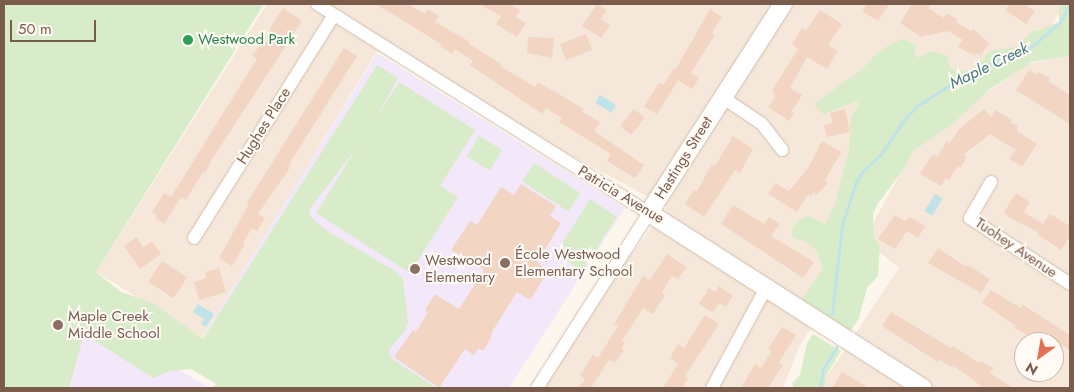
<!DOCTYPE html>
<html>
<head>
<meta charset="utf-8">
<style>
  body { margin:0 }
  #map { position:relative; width:1074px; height:392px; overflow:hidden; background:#fdf6ec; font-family:Jost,sans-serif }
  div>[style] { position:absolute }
  .residential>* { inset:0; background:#f5e8da }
  .education>* { inset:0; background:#f3e8fa }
  .green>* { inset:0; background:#d8ecc9; transform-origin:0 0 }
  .water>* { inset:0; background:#bfe3e8; transform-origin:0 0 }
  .stream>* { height:3px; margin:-1.5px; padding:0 1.5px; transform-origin:1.5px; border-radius:1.5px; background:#bfe3e8 }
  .building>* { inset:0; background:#f3d5c3; transform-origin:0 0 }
  .roads { filter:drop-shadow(0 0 1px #d1beb0) drop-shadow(0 0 1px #d1beb0) }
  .street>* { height:12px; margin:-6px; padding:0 6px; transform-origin:6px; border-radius:6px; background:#fff }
  .secondary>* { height:18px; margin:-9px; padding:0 9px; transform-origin:9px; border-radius:9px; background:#fff }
  .dots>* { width:14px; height:14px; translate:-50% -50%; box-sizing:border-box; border:2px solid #fffaf3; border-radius:50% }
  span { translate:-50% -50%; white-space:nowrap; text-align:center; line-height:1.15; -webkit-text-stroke:4px #fffaf3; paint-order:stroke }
  .leisure-label { font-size:15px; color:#27864d }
  .left { translate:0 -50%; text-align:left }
  .street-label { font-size:15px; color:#7a5c4d }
  .education-label { font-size:15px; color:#785e54 }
  .water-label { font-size:16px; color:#437c86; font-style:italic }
  .frame { position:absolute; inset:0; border:5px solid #7a5c4d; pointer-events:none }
  .north { position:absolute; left:1014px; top:332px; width:50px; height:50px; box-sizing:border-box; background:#fffaf3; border:1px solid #cabbb1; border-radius:50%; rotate:212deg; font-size:14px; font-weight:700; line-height:20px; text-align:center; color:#7a5c4d }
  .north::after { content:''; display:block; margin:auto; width:18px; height:22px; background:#e76f51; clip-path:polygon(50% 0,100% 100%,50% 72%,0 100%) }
  .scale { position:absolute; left:10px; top:20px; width:86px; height:22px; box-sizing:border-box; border:2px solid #7a5c4d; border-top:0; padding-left:6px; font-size:15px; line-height:18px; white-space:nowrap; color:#7a5c4d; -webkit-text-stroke:4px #fffaf3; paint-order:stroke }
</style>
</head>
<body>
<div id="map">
  <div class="residential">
    <i style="clip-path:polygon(evenodd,267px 4px,1065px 4px,1027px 64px,1070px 56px,1070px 388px,819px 388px,899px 268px,864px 239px,919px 140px,1011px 76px,894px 127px,845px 275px,799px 347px,783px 388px,530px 388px,667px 207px,377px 51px,203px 338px,96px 272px,267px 4px,1024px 342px,1054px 342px,1054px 372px,1024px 372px,1024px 342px)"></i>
  </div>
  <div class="education">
    <i style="clip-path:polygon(377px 53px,625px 208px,509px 388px,295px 388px,206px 331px)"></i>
    <i style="clip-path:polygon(39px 286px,73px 309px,210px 388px,4px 388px,4px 342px)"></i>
  </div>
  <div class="green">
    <i style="clip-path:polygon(4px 4px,264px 4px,96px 272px,121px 292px,151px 302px,203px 339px,377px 65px,398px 78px,377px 117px,399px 82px,475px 130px,440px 186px,458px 197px,410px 273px,316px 213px,356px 149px,311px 207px,309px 214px,315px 221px,329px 232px,395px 271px,403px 279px,408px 322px,405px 331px,391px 347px,389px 354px,392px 359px,436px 388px,212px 388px,216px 384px,191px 369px,171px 371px,153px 378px,84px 334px,69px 388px,4px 388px)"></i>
    <i style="clip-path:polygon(1059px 4px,1070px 4px,1070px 56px,1032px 62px,989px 90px,956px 121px,912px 152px,905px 167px,879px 202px,873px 213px,873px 224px,875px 239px,880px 247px,878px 276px,867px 288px,859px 318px,850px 332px,801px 301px,823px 269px,816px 250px,807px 242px,792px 237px,792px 228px,799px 220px,808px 216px,825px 224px,834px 206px,849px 151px,851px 117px,858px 106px,857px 101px,823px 114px,814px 104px,862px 69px,876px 54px,892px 43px,904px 39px,916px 46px,915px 54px,919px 58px,931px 51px,947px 56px,950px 67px,956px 71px,970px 70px,982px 62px,986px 55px,992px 51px,1020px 46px,1026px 36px,1035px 30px,1037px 31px,1059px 22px)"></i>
    <i style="left:479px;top:136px;width:27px;height:24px;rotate:31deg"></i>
    <i style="left:534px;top:163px;width:55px;height:22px;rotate:33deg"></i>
    <i style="clip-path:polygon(590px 199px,617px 217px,582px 271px,565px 260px,563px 242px)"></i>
    <i style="clip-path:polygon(813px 334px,841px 351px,827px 374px,824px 388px,794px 388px,792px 383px,800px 375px,807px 343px)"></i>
  </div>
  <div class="water">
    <i style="left:600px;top:95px;width:19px;height:9px;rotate:32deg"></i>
    <i style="left:935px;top:194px;width:9px;height:20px;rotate:32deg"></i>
    <i style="clip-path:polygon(198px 304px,214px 314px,206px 327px,201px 324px,204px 319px,193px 312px)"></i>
  </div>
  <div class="stream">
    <i style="left:832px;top:314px;width:90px;rotate:-83.6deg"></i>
    <i style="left:842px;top:225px;width:45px;rotate:-72deg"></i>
    <i style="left:856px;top:182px;width:12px;rotate:-59deg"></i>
    <i style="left:862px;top:172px;width:26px;rotate:-43deg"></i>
    <i style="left:881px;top:154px;width:40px;rotate:-56deg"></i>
    <i style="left:903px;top:121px;width:21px;rotate:-47deg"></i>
    <i style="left:917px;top:106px;width:61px;rotate:-32.9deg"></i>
    <i style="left:968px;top:73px;width:49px;rotate:-24deg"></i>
    <i style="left:1013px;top:53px;width:12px;rotate:-5deg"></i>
    <i style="left:1025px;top:52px;width:46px;rotate:-40.6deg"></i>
    <i style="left:1060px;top:22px;width:21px;rotate:-61deg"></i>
    <i style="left:820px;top:388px;width:19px;rotate:-81deg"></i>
    <i style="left:823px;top:369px;width:26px;rotate:-58deg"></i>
  </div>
  <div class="building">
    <i style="clip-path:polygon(376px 4px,408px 4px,425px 14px,428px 9px,439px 16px,435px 22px,470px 42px,469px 44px,501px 64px,500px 66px,535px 87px,538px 82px,584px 109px,582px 112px,600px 122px,594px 131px,644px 165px,635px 178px,607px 161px,611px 154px,559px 122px,562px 118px,546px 108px,542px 114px,470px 65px,473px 61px,455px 49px,452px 54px,440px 46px,441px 44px)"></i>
    <i style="clip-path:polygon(480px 4px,510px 4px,520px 10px,516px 17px,526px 23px,517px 37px,496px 24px,501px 16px)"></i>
    <i style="clip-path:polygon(597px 4px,607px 10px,601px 19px,610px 25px,601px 38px,582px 26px)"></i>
    <i style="clip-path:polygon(867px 4px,889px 4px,878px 21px,862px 11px)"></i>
    <i style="clip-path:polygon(912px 4px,931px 4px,928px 8px,944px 18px,947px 13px,958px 20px,956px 22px,971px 31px,973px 29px,989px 43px,981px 55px,977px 53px,975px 56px,958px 47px,963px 40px,948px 31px,921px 37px,900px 23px)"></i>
    <i style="clip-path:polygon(1010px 4px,1024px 4px,1035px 11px,1026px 24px,1005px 10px)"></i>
    <i style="clip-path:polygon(283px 8px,302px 21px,211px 161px,205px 173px,203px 172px,186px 200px,181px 197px,164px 224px,155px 218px,157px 215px,152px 212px,164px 193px,171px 197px,257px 59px,252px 56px,260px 45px,263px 47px,273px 33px,269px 30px)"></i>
    <i style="clip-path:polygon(710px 9px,722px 17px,712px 33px,715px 35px,691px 73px,699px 78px,692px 89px,678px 80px,657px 114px,644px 107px,659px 83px,663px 85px,674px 68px,676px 69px)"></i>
    <i style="clip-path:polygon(820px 10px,842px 24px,828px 45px,838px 51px,827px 69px,807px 57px,790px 88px,802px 95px,791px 112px,794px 113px,789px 121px,768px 107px,775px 97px,773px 89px,798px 49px,792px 44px,802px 28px,806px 31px)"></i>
    <i style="left:586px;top:34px;width:17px;height:28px;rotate:69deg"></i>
    <i style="clip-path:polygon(528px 37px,554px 38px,552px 58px,527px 53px)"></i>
    <i style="clip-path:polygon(344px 48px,357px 56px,290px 163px,289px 169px,258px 214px,265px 218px,257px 231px,252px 228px,243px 243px,245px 244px,232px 266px,219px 258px,249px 204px,247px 203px)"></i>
    <i style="clip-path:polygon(1029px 70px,1037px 75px,1039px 72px,1050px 79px,1048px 81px,1070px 95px,1070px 124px,1016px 90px)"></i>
    <i style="left:634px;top:109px;width:14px;height:22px;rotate:39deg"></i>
    <i style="clip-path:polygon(845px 109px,850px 132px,827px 137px,824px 125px,833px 123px,830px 113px)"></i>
    <i style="clip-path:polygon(984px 109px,991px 117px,995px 110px,1012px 120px,1010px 122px,1017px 126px,1018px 132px,1037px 144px,1022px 167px,1009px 159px,1016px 150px,990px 134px,963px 155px,967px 157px,960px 168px,958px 166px,949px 180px,946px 178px,941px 186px,920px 174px,933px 154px,937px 157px,947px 141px,950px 143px,959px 129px)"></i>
    <i style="clip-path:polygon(733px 136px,753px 149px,740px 173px,735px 170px,704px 217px,685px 204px,694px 190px,697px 191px,712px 164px,715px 166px)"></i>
    <i style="clip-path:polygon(822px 141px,841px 152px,825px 180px,828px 183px,817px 195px,813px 193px,811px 196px,808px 194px,797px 212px,768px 194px,775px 183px,789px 191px,808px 168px)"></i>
    <i style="clip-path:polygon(521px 184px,556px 206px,550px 216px,561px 223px,537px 263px,549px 270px,530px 300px,517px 292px,492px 332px,490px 340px,483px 351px,478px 348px,474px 355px,465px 349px,439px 388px,394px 357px,413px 330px,416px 332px,428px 312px,425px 310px,435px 294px,459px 309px,484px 270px,451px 250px,470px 221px,477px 225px,501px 187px,514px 195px)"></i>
    <i style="clip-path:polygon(1016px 193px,1030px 202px,1024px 212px,1043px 224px,1050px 214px,1070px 226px,1070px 236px,1061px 250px,1037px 234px,1038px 232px,1010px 218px,1004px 212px)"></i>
    <i style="clip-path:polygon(733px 205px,764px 224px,769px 217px,780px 224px,771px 236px,814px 262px,803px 278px,721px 224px)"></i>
    <i style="clip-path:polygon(895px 215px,904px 221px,910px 217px,925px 226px,918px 238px,907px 231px,895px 249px,878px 239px)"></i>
    <i style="clip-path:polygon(137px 237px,143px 247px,152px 241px,161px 254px,140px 269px,124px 246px)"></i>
    <i style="clip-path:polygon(938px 248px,966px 267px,968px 265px,990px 279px,981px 293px,928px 263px)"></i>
    <i style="clip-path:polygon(667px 254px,687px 267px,678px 279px,672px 276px,662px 292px,665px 295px,653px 314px,643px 308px,622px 341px,625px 342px,621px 348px,624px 350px,615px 363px,609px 360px,591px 388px,579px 388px,585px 379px,580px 376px,593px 355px,598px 358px,618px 326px,614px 324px,643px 276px,650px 280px)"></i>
    <i style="left:162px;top:261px;width:30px;height:25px;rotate:33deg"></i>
    <i style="clip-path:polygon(219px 268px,226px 292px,199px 300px,194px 282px,207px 278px,205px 272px)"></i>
    <i style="clip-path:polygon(719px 286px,733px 296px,726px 307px,719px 303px,713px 313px,699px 304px,709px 288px,715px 292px)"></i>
    <i style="clip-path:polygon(991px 290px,1021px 308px,1023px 305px,1070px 335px,1070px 350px,1061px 344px,1054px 355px,1054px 342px,1041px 342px,1014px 328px,1016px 326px,982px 303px)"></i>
    <i style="clip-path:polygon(891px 312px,951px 348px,953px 346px,979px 363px,981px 361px,993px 368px,990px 373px,1013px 388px,984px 388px,954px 366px,953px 368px,940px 360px,938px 362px,919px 350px,882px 326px)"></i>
    <i style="clip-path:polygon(705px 315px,719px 324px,685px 376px,688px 378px,682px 388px,663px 388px,678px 364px,670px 358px,678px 344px,684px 348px)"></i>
    <i style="clip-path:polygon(782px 327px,796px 335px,779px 362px,783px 365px,768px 388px,741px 388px,755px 364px,761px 368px,772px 351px,768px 349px)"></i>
    <i style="clip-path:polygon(842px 372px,851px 377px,869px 388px,832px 388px)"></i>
  </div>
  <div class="roads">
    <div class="street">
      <i style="left:317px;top:4px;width:392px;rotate:32.2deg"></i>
      <i style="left:649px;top:213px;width:208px;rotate:122.6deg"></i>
      <i style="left:722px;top:97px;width:48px;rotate:34deg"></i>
      <i style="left:762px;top:124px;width:33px;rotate:52deg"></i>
      <i style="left:991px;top:182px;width:42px;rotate:120.3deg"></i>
      <i style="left:970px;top:218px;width:120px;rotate:33.4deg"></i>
      <i style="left:194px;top:238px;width:263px;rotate:-57.9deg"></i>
      <i style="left:712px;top:388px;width:114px;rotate:-61.6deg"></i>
    </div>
    <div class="secondary">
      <i style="left:783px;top:4px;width:248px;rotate:122.7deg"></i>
      <i style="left:649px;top:213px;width:325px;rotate:32.6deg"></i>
    </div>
  </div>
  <div class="dots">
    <i style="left:188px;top:40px;background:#2e9e5b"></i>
    <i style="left:505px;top:263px;background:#8d6e63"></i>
    <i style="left:415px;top:269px;background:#8d6e63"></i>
    <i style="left:58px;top:325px;background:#8d6e63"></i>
  </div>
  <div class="leisure-label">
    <span class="left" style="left:198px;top:40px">Westwood Park</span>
  </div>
  <div class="street-label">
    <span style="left:264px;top:126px;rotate:-58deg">Hughes Place</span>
    <span style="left:684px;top:158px;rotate:-58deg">Hastings Street</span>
    <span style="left:621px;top:195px;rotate:31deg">Patricia Avenue</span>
    <span style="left:1016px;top:248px;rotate:34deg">Tuohey Avenue</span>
  </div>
  <div class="education-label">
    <span class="left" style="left:515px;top:263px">École Westwood<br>Elementary School</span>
    <span class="left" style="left:425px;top:269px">Westwood<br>Elementary</span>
    <span class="left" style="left:68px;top:325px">Maple Creek<br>Middle School</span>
  </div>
  <div class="water-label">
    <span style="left:989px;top:66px;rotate:-26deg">Maple Creek</span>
  </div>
  <div class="frame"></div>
  <div class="north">N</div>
  <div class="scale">50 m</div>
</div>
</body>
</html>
